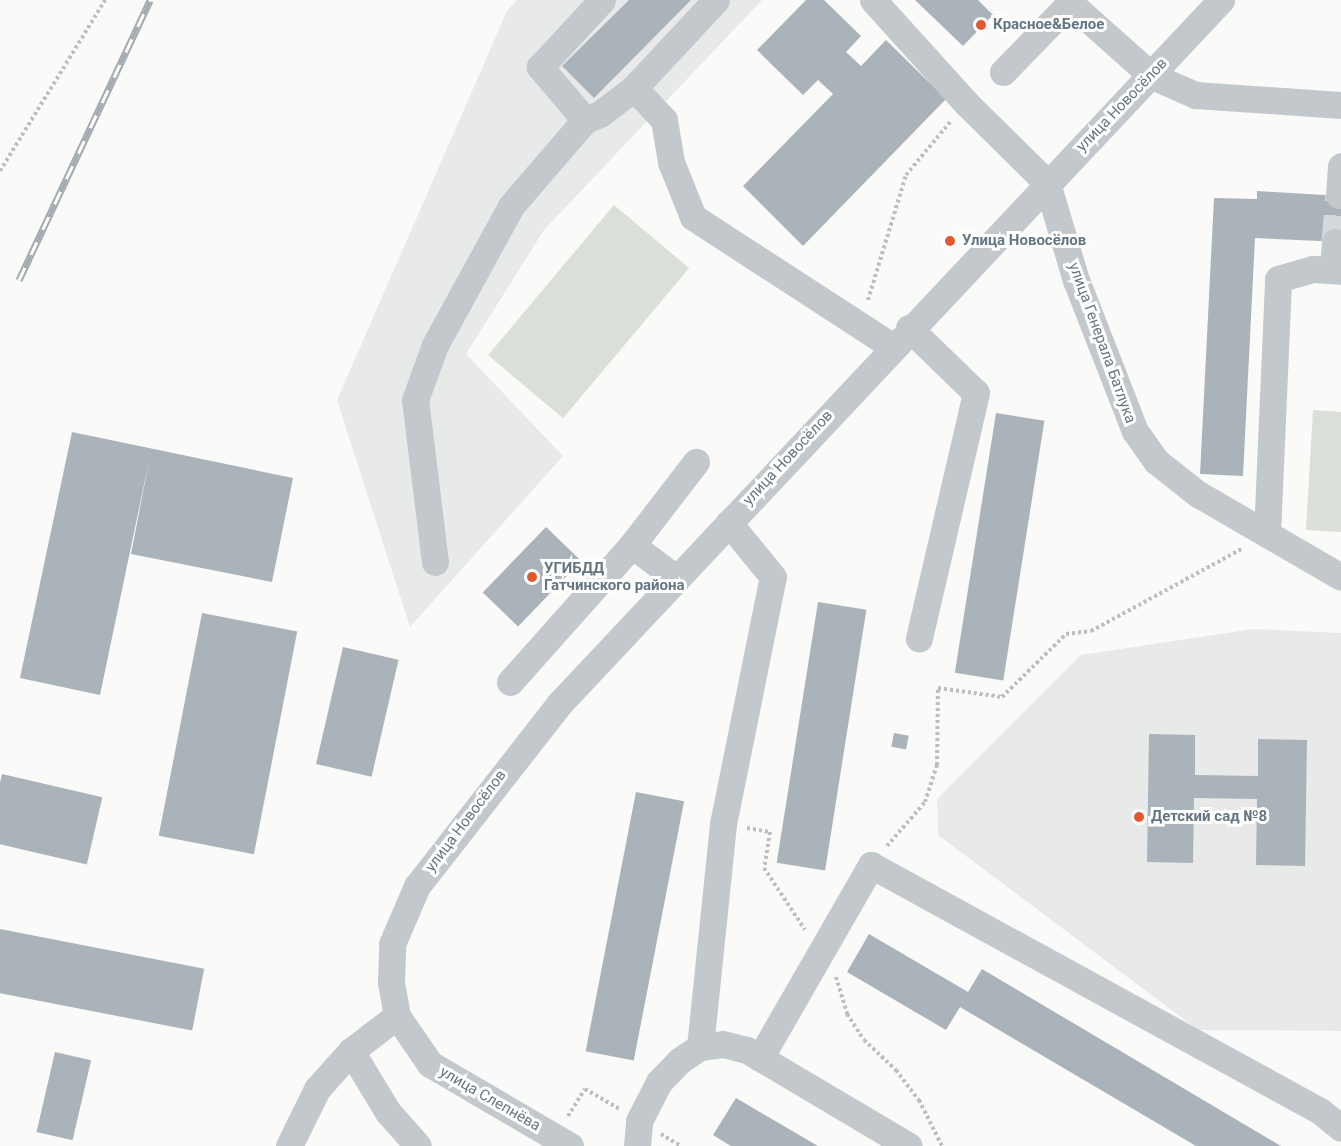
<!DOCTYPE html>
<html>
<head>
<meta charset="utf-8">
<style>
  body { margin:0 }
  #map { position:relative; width:1341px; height:1146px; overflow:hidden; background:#fafaf8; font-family:Roboto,sans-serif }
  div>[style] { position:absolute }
  .built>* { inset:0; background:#e8e9e9 }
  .green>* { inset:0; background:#dadfd7; transform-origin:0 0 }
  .building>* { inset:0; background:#aab3b9; transform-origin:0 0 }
  .minor-tunnel>* { height:27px; margin-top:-13.5px; transform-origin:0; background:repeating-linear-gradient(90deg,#d5d9db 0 27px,transparent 0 41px) }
  .path>* { height:4px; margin-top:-2px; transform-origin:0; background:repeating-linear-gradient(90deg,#bbbfc2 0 3px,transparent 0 6px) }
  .minor>* { height:27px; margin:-13.5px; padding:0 13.5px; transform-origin:13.5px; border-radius:13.5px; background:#c3c8cc }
  .rail>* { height:7px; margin-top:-3.5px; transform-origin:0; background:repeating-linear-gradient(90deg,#fff 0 14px,#a2aab0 0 28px); box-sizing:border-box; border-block:2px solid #a2aab0 }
  .dots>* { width:16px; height:16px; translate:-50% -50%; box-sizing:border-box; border:3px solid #fff; border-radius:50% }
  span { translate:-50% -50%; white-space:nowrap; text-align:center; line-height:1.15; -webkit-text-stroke:6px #fff; paint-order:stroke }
  .poi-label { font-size:15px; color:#657683; font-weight:700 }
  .left { translate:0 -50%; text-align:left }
  .street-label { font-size:15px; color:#657683 }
</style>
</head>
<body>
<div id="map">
  <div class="built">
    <i style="clip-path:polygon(517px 0,762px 0,544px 230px,466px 354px,563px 456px,410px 627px,337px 400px,507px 11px)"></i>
    <i style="clip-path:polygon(1253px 629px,1341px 633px,1341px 1031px,1198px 1030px,938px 835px,937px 799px,1081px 655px)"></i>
  </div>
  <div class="green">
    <i style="left:614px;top:205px;width:98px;height:196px;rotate:40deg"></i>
    <i style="clip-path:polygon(1313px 410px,1341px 412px,1341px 532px,1306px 530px)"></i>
  </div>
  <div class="building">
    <i style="clip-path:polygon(629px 0,691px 0,594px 98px,562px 66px)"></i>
    <i style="clip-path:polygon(806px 0,824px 0,861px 36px,846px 52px,861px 66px,886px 40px,946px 99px,803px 246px,743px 186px,833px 94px,818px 80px,803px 95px,757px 50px)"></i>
    <i style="clip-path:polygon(915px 0,978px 0,993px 15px,963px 46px)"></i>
    <i style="clip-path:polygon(1257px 191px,1341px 196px,1341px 242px,1255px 238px,1243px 476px,1200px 474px,1214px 198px,1257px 199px)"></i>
    <i style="left:996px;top:413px;width:49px;height:263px;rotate:9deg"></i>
    <i style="clip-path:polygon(72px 432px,293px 478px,272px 582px,131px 554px,150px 456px,100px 695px,20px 678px)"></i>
    <i style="left:546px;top:527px;width:49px;height:91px;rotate:44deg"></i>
    <i style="left:818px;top:602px;width:49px;height:264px;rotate:9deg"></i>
    <i style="left:202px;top:613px;width:97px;height:227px;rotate:11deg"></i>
    <i style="left:343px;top:647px;width:57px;height:120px;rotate:13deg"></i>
    <i style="left:894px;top:733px;width:15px;height:14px;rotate:11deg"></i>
    <i style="clip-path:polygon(1149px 734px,1195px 735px,1195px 775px,1258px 776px,1258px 739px,1307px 740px,1305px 866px,1256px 865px,1257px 799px,1194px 798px,1193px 863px,1147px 862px)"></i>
    <i style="left:2px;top:774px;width:103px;height:69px;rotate:13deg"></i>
    <i style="left:636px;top:792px;width:49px;height:264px;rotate:11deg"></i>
    <i style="left:0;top:929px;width:208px;height:63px;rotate:11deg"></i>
    <i style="clip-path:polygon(869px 934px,968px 992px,982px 969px,1281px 1146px,1196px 1146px,960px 1007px,946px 1030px,847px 972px)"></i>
    <i style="left:55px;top:1052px;width:37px;height:82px;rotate:13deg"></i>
    <i style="clip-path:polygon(736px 1098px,818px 1146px,731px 1146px,713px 1135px)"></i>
  </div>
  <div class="minor-tunnel">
    <i style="left:1335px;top:242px;width:47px;rotate:-85.1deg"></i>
  </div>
  <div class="path">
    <i style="left:0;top:171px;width:201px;rotate:-58.4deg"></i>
    <i style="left:868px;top:300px;width:131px;rotate:-73.1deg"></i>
    <i style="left:906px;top:175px;width:69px;rotate:-50.3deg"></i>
    <i style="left:747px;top:828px;width:23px;rotate:10deg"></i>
    <i style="left:770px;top:832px;width:36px;rotate:99deg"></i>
    <i style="left:764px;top:868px;width:74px;rotate:56.5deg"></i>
    <i style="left:887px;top:846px;width:58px;rotate:-49.2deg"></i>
    <i style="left:925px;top:802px;width:39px;rotate:-72deg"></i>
    <i style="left:937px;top:765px;width:77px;rotate:-89.3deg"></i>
    <i style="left:938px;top:688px;width:65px;rotate:8deg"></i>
    <i style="left:1002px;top:697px;width:90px;rotate:-44.5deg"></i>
    <i style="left:1066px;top:634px;width:25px;rotate:-7deg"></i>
    <i style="left:1091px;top:631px;width:173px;rotate:-28.6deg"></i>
    <i style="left:836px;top:977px;width:39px;rotate:73deg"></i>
    <i style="left:847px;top:1014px;width:31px;rotate:57deg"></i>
    <i style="left:864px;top:1040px;width:44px;rotate:43.2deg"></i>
    <i style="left:896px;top:1070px;width:38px;rotate:53deg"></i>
    <i style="left:919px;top:1100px;width:51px;rotate:63.4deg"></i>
    <i style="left:568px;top:1116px;width:32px;rotate:-58deg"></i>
    <i style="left:585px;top:1089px;width:39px;rotate:30deg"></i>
    <i style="left:661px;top:1134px;width:23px;rotate:31deg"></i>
  </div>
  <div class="minor">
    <i style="left:716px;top:0;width:120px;rotate:133deg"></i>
    <i style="left:634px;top:88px;width:44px;rotate:46.8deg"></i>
    <i style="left:664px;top:120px;width:43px;rotate:80.5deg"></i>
    <i style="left:671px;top:162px;width:59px;rotate:68.2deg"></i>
    <i style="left:693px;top:217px;width:237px;rotate:33deg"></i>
    <i style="left:873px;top:0;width:139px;rotate:47.9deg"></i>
    <i style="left:966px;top:103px;width:114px;rotate:44.6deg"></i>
    <i style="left:1047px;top:183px;width:101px;rotate:73.4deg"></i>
    <i style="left:1076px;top:280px;width:162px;rotate:68.7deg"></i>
    <i style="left:1135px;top:431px;width:37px;rotate:55deg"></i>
    <i style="left:1156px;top:461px;width:53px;rotate:38.2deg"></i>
    <i style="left:1198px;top:494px;width:165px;rotate:30.1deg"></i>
    <i style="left:1072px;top:0;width:4px;rotate:124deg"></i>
    <i style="left:1070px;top:3px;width:110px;rotate:41.7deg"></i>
    <i style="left:1152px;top:76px;width:47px;rotate:23.8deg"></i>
    <i style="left:1195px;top:95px;width:146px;rotate:3.9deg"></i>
    <i style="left:1003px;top:72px;width:96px;rotate:-45.8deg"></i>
    <i style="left:585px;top:120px;width:70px;rotate:-130.3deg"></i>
    <i style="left:540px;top:67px;width:91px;rotate:-47.2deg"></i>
    <i style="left:1339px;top:195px;width:29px;rotate:-86deg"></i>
    <i style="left:1333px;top:270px;width:28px;rotate:-86deg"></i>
    <i style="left:909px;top:328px;width:93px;rotate:44.1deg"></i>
    <i style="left:976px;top:393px;width:252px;rotate:103.1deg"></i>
    <i style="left:1267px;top:534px;width:255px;rotate:-87.5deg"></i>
    <i style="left:1278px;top:279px;width:37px;rotate:-16deg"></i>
    <i style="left:1314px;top:269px;width:27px;rotate:4deg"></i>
    <i style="left:632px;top:545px;width:105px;rotate:-52.4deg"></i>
    <i style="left:435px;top:562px;width:163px;rotate:-97deg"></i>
    <i style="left:415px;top:400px;width:59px;rotate:-70deg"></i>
    <i style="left:435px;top:345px;width:158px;rotate:-61.3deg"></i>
    <i style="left:511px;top:206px;width:113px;rotate:-49.3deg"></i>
    <i style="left:585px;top:120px;width:16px;rotate:-22deg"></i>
    <i style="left:600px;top:114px;width:43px;rotate:-37.4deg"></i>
    <i style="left:510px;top:682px;width:183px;rotate:-48.3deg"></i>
    <i style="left:632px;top:545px;width:56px;rotate:37.1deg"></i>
    <i style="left:700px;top:1047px;width:224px;rotate:-84.1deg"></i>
    <i style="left:723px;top:824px;width:252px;rotate:-78.6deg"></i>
    <i style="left:773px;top:577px;width:70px;rotate:-129.2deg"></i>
    <i style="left:351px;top:1051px;width:71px;rotate:58.8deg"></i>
    <i style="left:388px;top:1112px;width:45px;rotate:48.6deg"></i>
    <i style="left:760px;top:1058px;width:223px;rotate:-60.1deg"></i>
    <i style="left:871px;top:865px;width:512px;rotate:28.72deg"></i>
    <i style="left:1320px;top:1111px;width:27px;rotate:39deg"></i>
    <i style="left:289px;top:1146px;width:64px;rotate:-63.8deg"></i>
    <i style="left:317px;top:1089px;width:51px;rotate:-48.2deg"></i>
    <i style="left:351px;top:1051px;width:58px;rotate:-37.3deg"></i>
    <i style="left:570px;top:1146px;width:162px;rotate:-149.6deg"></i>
    <i style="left:430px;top:1064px;width:58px;rotate:-124.5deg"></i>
    <i style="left:397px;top:1016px;width:35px;rotate:-100deg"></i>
    <i style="left:391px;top:982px;width:38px;rotate:-88deg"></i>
    <i style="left:392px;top:944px;width:63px;rotate:-66.7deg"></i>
    <i style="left:417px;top:886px;width:232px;rotate:-52deg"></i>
    <i style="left:560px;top:703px;width:965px;rotate:-46.76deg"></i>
    <i style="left:637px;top:1146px;width:25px;rotate:-85deg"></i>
    <i style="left:639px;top:1121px;width:44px;rotate:-62.9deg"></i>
    <i style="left:659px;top:1082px;width:29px;rotate:-46deg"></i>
    <i style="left:679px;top:1061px;width:25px;rotate:-34deg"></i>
    <i style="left:700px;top:1047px;width:23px;rotate:-7deg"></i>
    <i style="left:723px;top:1044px;width:25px;rotate:14deg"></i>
    <i style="left:747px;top:1050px;width:188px;rotate:30.7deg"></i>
  </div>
  <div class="rail">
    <i style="left:19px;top:280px;width:309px;rotate:-64.9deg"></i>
  </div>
  <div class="dots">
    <i style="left:981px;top:25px;background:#e4572e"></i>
    <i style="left:950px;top:241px;background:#e4572e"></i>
    <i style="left:532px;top:577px;background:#e4572e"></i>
    <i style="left:1139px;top:817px;background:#e4572e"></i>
  </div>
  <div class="poi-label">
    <span class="left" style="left:993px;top:25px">Красное&amp;Белое</span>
    <span class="left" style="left:962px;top:241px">Улица Новосёлов</span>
    <span class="left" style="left:544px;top:577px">УГИБДД<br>Гатчинского района</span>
    <span class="left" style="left:1151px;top:817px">Детский сад №8</span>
  </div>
  <div class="street-label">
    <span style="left:1122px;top:105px;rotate:-46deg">улица Новосёлов</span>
    <span style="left:1102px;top:343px;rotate:70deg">улица Генерала Батлука</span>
    <span style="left:788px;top:458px;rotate:-47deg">улица Новосёлов</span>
    <span style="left:466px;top:821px;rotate:-53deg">улица Новосёлов</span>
    <span style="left:490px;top:1099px;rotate:30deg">улица Слепнёва</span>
  </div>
</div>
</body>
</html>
